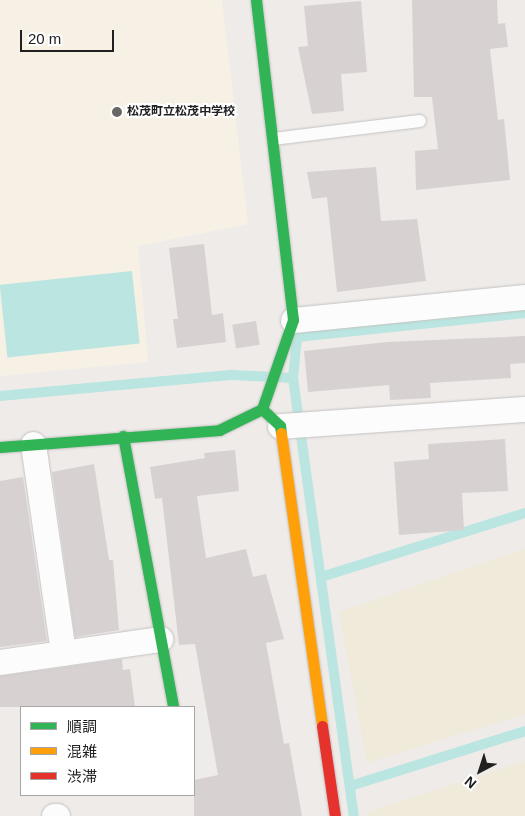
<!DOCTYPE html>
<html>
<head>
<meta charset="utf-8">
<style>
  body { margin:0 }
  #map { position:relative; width:525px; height:816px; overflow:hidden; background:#eeebe9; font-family:Helvetica,"Noto Sans JP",sans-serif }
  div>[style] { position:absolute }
  .education>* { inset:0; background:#f7f1e5 }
  .farmland>* { inset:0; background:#f0eadb }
  .water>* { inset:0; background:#bae5e0; transform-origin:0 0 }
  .stream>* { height:10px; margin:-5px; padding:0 5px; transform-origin:5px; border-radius:5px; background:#bae5e0 }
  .building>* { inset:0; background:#d7d2d1; transform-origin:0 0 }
  .roads { filter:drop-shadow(0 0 1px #c4c2c1) drop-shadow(0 0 1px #c4c2c1) }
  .lane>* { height:12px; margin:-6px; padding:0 6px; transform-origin:6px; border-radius:6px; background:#fcfcfc }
  .street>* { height:25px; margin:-12.5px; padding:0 12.5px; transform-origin:12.5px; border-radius:12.5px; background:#fcfcfc }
  .fast>* { height:11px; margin:-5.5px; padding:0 5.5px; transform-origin:5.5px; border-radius:5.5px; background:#30b455 }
  .slow>* { height:11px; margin:-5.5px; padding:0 5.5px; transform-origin:5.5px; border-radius:5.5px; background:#ff9f0a }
  .jam>* { height:11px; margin:-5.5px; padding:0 5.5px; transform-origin:5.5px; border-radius:5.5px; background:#e5322d }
  .dots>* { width:14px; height:14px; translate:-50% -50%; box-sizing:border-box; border:2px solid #fff; border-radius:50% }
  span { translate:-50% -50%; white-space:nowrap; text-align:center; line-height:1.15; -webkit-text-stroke:4px #fff; paint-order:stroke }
  .poi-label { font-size:12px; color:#202020; font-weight:700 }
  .left { translate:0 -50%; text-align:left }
  .legend { position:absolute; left:20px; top:706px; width:175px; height:90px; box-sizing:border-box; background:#fff; border:1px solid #a6a6a6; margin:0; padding:6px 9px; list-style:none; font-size:15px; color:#202020 }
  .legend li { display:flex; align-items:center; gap:10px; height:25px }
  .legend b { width:25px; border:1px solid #a6a6a6 }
  .north { position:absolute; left:455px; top:746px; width:50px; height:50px; -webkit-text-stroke:4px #fff; paint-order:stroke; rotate:220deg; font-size:14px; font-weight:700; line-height:20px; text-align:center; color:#202020 }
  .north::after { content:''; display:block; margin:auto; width:18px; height:22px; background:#202020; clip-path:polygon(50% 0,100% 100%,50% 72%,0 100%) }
  .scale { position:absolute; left:20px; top:30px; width:94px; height:22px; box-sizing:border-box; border:2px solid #202020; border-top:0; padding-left:6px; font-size:15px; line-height:18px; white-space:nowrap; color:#202020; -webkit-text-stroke:4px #fff; paint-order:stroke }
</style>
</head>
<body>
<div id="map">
  <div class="education">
    <i style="clip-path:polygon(0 0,222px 0,248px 224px,138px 246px,148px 362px,0 376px)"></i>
  </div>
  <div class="farmland">
    <i style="clip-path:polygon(525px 549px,525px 714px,367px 763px,339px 612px)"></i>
    <i style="clip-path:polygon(525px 761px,525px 816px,368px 816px,368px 812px)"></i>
  </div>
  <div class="water">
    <i style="left:132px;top:271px;width:73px;height:133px;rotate:84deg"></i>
  </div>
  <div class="stream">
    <i style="left:293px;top:378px;width:442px;rotate:82.1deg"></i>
    <i style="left:0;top:396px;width:234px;rotate:-5.2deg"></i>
    <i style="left:233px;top:375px;width:60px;rotate:2.9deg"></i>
    <i style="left:293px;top:378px;width:41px;rotate:-84.4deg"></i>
    <i style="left:297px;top:337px;width:229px;rotate:-6deg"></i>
    <i style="left:321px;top:577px;width:214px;rotate:-17.4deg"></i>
    <i style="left:350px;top:786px;width:183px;rotate:-17.4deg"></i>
  </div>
  <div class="building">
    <i style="clip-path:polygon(412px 0,497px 0,498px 24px,505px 23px,508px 47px,490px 49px,498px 120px,504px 119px,510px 180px,416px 190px,415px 151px,438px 149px,432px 97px,414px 97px)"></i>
    <i style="clip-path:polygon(361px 1px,367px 72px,341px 74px,344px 111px,312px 114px,298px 47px,308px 46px,304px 6px)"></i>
    <i style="clip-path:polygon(376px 167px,381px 221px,417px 219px,426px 281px,337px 292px,327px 197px,312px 199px,307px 172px)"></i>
    <i style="clip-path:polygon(204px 244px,212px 315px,223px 313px,226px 342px,177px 348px,173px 319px,178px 319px,169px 248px)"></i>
    <i style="left:256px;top:321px;width:24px;height:24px;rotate:81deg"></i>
    <i style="clip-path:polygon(525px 336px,525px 363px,510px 364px,511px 378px,430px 383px,431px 398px,390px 400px,389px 385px,308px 392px,304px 351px,387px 342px)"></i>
    <i style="clip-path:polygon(505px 439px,508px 491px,462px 493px,464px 530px,399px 535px,394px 462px,429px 459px,428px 444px)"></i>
    <i style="clip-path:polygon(235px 450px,239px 491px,197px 496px,206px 558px,246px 549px,253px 577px,266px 574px,284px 639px,266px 643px,284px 744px,289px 743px,302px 816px,194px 816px,194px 780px,218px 775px,195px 644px,179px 645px,162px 498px,155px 499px,150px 467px,205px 458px,204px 453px)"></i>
    <i style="clip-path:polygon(94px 464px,109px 560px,113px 560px,119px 630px,75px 637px,52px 472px)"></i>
    <i style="clip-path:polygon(23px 477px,47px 641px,0 647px,0 481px)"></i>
    <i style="clip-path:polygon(122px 659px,123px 670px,130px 669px,135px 707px,0 707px,0 676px)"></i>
  </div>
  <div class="roads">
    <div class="lane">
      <i style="left:273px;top:139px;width:148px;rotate:-7deg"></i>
    </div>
    <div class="street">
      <i style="left:293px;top:320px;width:233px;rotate:-5.7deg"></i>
      <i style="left:280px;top:426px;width:246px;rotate:-4deg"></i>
      <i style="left:33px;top:444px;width:211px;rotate:81.8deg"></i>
      <i style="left:0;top:662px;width:162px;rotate:-8.2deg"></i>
      <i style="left:54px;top:816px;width:3px"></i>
    </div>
    <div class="fast">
      <i style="left:256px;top:0;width:322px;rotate:83.4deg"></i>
      <i style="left:293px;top:320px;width:94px;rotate:109.2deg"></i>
      <i style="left:262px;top:409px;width:25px;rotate:43deg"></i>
      <i style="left:280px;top:426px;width:7px;rotate:82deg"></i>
      <i style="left:123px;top:436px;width:276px;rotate:79.5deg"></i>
      <i style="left:0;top:447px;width:220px;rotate:-4.4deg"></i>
      <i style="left:219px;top:430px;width:48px;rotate:-26deg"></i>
    </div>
    <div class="slow">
      <i style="left:281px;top:433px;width:296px;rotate:82deg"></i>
    </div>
    <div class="jam">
      <i style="left:322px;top:726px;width:91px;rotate:81.8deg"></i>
    </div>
  </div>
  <div class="dots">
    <i style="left:117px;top:112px;background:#686766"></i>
  </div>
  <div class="poi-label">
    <span class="left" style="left:127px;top:112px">松茂町立松茂中学校</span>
  </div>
  <ul class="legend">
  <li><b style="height:6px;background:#30b455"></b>順調</li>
  <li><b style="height:6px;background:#ff9f0a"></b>混雑</li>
  <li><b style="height:6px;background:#e5322d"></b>渋滞</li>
  </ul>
  <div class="north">N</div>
  <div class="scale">20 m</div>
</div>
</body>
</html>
